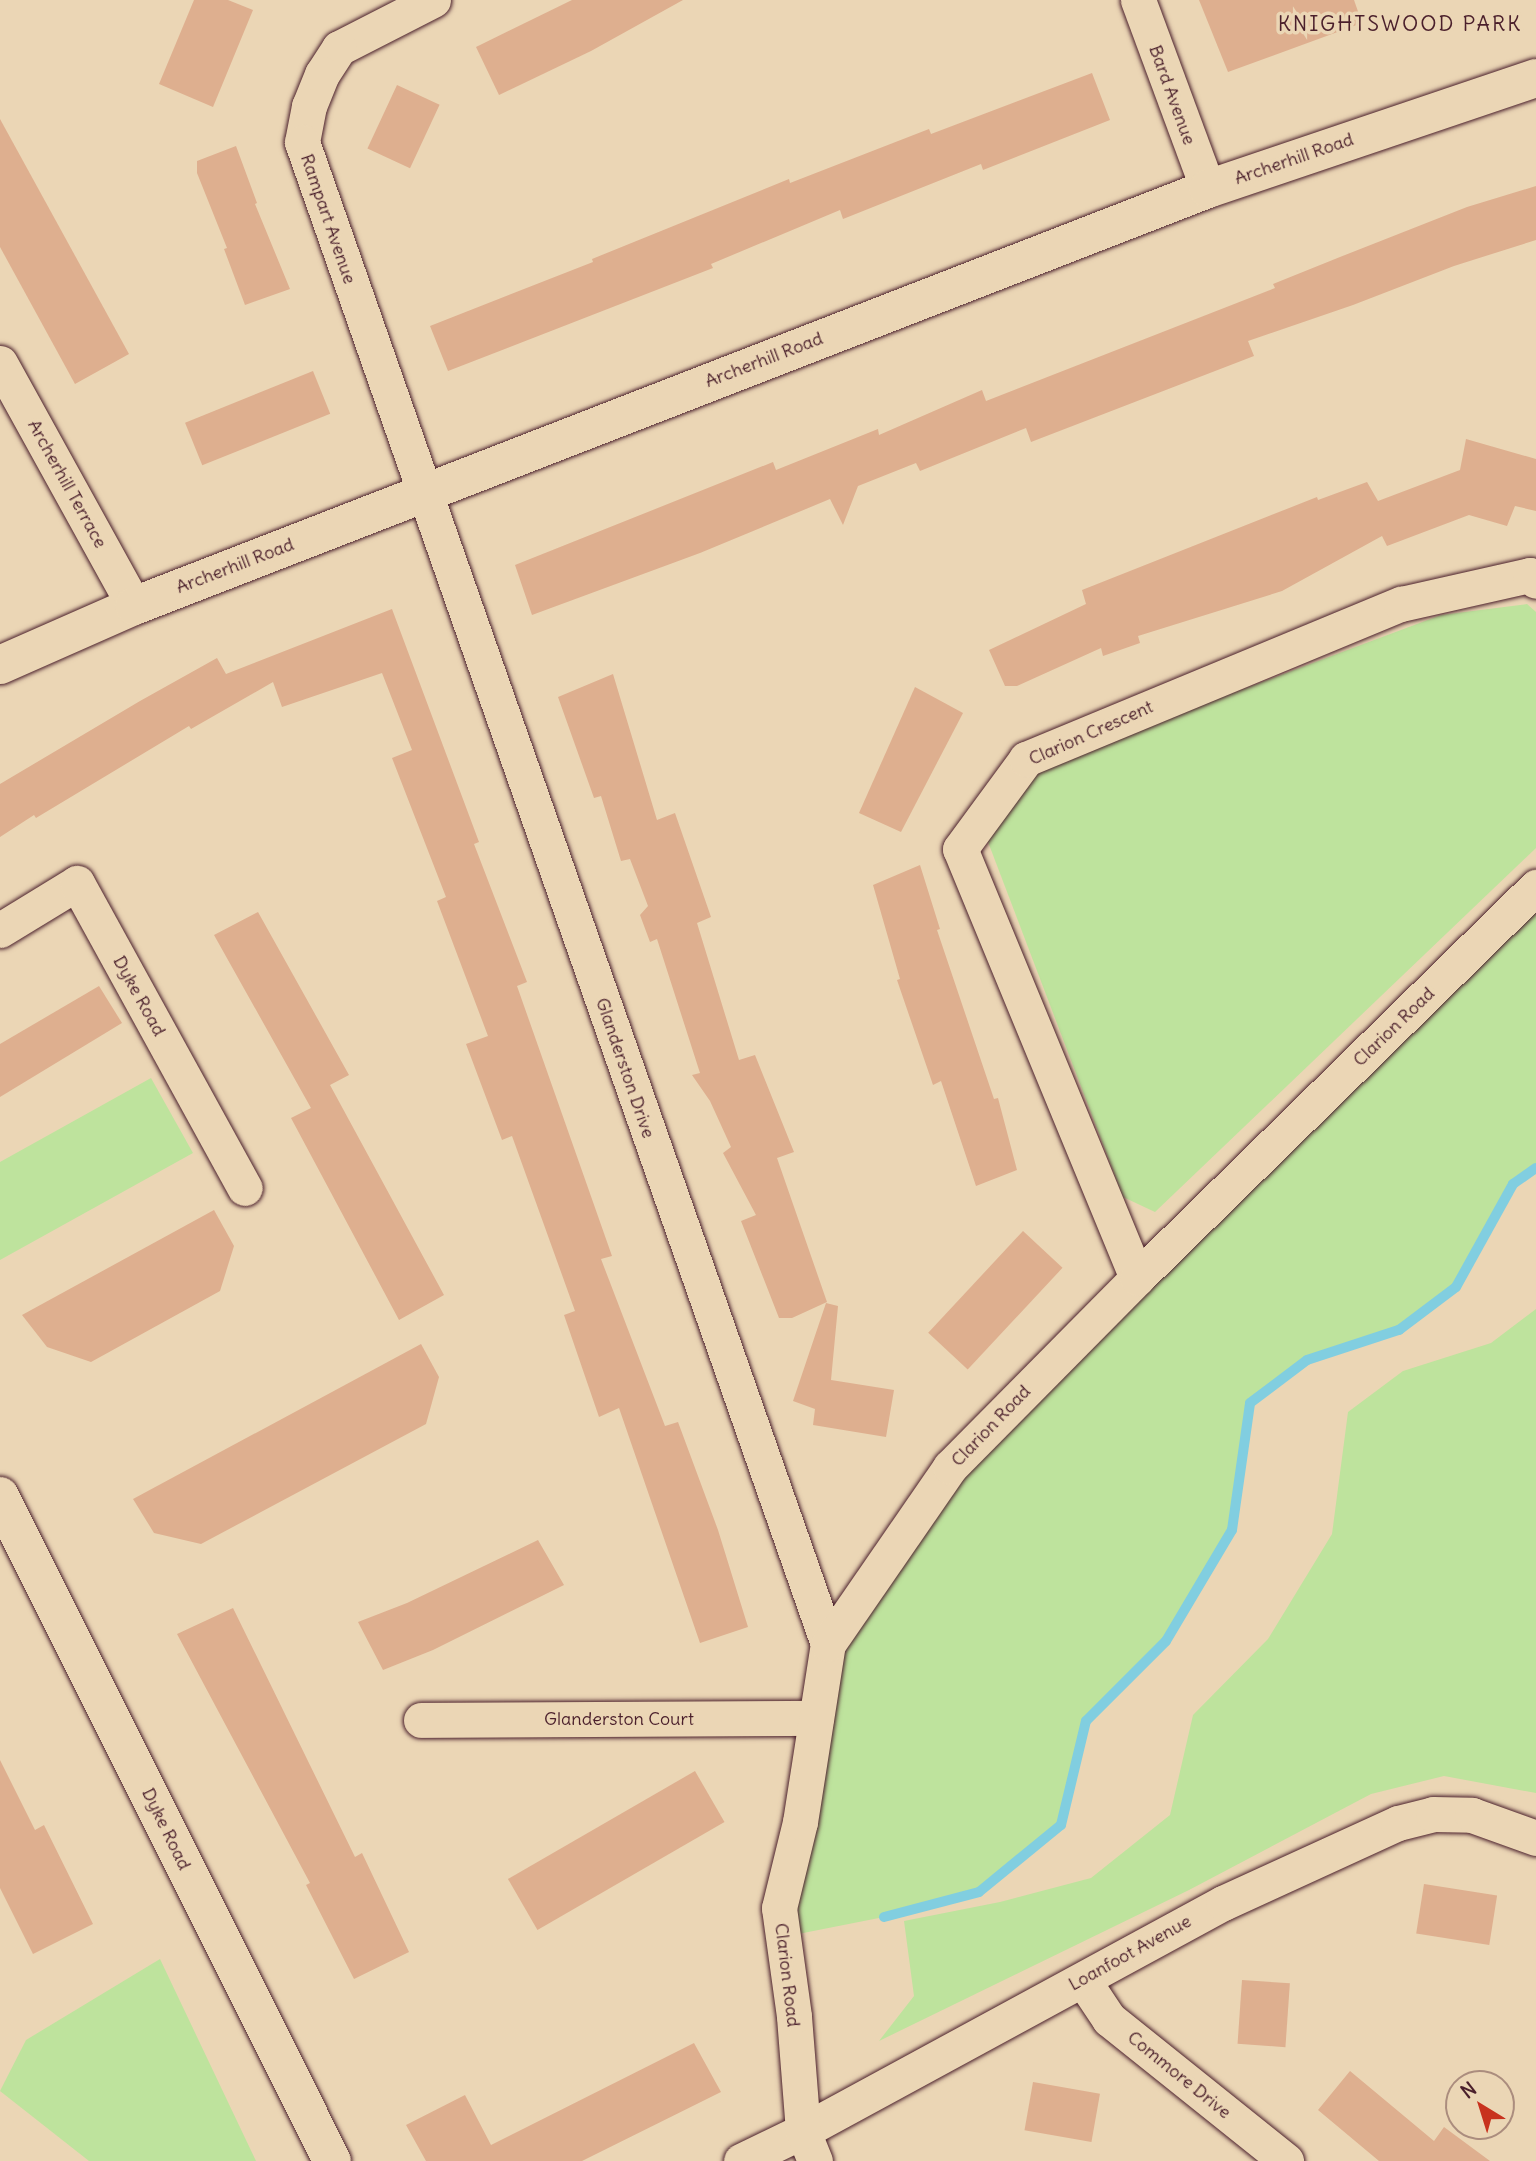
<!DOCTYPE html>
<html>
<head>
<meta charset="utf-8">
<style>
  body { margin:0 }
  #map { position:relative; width:1536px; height:2161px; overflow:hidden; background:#ebd6b5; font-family:Delius,sans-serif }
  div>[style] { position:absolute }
  .green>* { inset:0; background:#bee39d }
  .stream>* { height:10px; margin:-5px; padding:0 5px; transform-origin:5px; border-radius:5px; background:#81cee0 }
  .building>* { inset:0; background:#deaf8f; transform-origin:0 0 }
  .roads { filter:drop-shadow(0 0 2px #4a1f2b) drop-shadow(0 0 2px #4a1f2b) }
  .street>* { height:35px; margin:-17.5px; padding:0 17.5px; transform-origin:17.5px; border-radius:17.5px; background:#ebd6b5 }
  .secondary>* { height:38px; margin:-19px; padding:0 19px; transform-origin:19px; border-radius:19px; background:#ebd6b5 }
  span { translate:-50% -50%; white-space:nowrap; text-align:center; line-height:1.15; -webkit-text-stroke:7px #ebd6b5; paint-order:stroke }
  .street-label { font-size:18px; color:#4a1f2b }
  .quarter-label { font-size:21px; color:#4a1f2b; letter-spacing:2px }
  .north { position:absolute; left:1445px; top:2070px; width:70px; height:70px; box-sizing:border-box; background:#ebd6b5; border:2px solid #ab8d7e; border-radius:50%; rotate:322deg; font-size:19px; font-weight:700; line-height:28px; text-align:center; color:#4a1f2b }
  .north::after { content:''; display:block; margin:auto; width:24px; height:32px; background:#c8321e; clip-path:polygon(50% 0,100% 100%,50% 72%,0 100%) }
</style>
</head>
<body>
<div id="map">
  <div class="green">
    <i style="clip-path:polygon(1527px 604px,1536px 612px,1536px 848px,1155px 1212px,1123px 1197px,985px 834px,1027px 770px,1441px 615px)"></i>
    <i style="clip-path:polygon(1536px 887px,1536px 1168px,1513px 1184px,1456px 1287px,1399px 1330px,1307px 1360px,1250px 1403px,1232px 1530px,1166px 1641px,1087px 1721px,1061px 1825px,979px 1892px,884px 1917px,783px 1937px,828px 1644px,950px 1467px)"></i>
    <i style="clip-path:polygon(151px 1078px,193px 1153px,0 1260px,0 1162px)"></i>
    <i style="clip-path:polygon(1536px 1309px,1536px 1793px,1444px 1776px,1371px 1794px,1189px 1890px,879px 2041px,914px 1996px,904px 1921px,1000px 1902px,1091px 1878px,1170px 1815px,1193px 1715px,1268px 1639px,1332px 1534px,1348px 1412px,1403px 1371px,1491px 1343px)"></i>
    <i style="clip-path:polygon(160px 1959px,256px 2161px,89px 2161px,0 2091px,26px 2040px)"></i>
  </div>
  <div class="stream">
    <i style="left:884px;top:1917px;width:98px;rotate:-14.7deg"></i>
    <i style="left:979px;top:1892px;width:106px;rotate:-39.3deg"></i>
    <i style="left:1061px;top:1825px;width:107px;rotate:-76.5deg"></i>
    <i style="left:1086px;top:1721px;width:113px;rotate:-45deg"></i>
    <i style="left:1166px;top:1641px;width:129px;rotate:-59.3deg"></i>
    <i style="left:1232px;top:1530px;width:128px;rotate:-81.9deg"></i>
    <i style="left:1250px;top:1403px;width:71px;rotate:-37deg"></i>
    <i style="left:1307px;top:1360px;width:97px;rotate:-18.1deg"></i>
    <i style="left:1399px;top:1330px;width:71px;rotate:-37deg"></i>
    <i style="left:1456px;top:1287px;width:118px;rotate:-61deg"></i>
    <i style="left:1513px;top:1184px;width:28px;rotate:-35deg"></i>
  </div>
  <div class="building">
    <i style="clip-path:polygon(194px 0,228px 0,253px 10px,213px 107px,159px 84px)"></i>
    <i style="clip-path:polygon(572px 0,683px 0,591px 51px,499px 95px,476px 47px)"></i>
    <i style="clip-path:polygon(1199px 0,1354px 0,1362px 23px,1228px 72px)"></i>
    <i style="clip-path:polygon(1092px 73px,1110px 120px,983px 170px,981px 164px,843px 219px,840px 210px,711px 264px,713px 268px,448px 371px,430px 326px,593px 262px,592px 259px,789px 179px,790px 183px,929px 129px,931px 134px)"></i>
    <i style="left:397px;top:85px;width:47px;height:70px;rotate:25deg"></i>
    <i style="clip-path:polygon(0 119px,129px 354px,75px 384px,0 247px)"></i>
    <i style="clip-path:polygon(236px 146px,257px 203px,255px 204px,290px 289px,245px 305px,224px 249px,227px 248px,197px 173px,197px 161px)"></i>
    <i style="clip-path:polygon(1536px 186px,1536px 240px,1454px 266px,1353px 305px,1248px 341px,1254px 356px,1031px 442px,1026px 428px,920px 471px,916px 463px,858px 486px,843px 525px,830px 499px,700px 553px,532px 615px,515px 565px,773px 462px,776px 470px,878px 429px,879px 435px,982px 390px,986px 401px,1275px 288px,1273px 284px,1340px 257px,1467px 207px)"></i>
    <i style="left:313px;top:371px;width:46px;height:138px;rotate:68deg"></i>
    <i style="clip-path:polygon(1466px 439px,1536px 459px,1536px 511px,1515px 506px,1507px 526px,1469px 515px,1387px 546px,1382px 536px,1282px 591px,1138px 636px,1140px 643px,1103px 656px,1101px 648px,1017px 686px,1005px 686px,989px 650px,1086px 604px,1082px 590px,1317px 497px,1318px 500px,1367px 482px,1378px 501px,1460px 470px)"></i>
    <i style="clip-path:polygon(392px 609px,479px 842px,474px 844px,527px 982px,517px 986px,612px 1256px,601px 1259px,665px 1426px,678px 1422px,718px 1530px,748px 1627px,700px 1643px,619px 1408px,599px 1417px,564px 1315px,575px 1311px,512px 1136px,502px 1140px,466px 1044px,488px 1036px,437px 901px,446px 897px,392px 758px,412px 750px,382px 673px,282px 707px,273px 682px,191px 729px,189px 726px,36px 818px,34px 815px,0 837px,0 784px,140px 701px,217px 658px,226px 674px)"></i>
    <i style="clip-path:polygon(613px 674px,657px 820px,675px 813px,711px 917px,697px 923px,739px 1060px,755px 1055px,794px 1152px,777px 1158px,827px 1302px,792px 1318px,779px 1318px,741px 1221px,756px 1215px,723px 1153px,731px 1147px,710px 1101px,692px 1075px,700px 1073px,657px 939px,650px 942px,640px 915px,648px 906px,630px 859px,621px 861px,601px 796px,594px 798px,558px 697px)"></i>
    <i style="clip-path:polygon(915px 687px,963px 713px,901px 832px,859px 813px)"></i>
    <i style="clip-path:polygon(920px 865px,940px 929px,937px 930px,994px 1099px,998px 1098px,1017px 1170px,976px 1186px,941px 1081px,933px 1085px,897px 980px,900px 979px,873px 885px)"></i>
    <i style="clip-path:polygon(258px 912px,349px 1075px,330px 1085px,444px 1295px,399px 1320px,291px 1118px,311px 1108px,214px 935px)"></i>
    <i style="clip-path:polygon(99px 986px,122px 1023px,0 1097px,0 1044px)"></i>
    <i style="clip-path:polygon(214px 1210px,234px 1246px,220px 1291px,91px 1362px,47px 1347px,22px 1315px)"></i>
    <i style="left:1023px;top:1231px;width:54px;height:139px;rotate:43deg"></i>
    <i style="clip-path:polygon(826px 1303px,838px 1306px,831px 1380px,894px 1390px,886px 1437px,813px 1425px,815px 1409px,793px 1401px)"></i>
    <i style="clip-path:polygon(421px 1344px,439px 1377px,426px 1424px,201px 1544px,154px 1533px,133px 1499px)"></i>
    <i style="clip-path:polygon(538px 1540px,564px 1585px,433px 1650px,383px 1670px,358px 1622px,407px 1603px)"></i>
    <i style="clip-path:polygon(233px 1608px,355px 1857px,362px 1853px,409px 1952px,354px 1979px,306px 1885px,310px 1883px,177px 1634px)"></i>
    <i style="clip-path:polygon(0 1760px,35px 1830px,44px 1825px,93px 1924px,33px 1954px,0 1888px)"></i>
    <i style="left:695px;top:1771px;width:59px;height:216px;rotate:60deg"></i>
    <i style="left:1424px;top:1884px;width:74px;height:50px;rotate:9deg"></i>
    <i style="left:1242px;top:1980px;width:48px;height:64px;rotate:4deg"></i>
    <i style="clip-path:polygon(694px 2043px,721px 2092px,582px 2161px,426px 2161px,406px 2125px,465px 2095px,491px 2145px)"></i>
    <i style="clip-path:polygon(1350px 2071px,1434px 2141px,1444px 2127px,1490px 2161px,1379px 2161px,1318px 2110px)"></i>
    <i style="left:1033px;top:2082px;width:68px;height:49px;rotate:10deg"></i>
  </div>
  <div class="roads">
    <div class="street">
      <i style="left:433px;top:0;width:106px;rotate:152.9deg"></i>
      <i style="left:339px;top:48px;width:31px;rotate:123deg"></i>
      <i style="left:322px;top:74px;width:35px;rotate:112deg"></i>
      <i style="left:309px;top:106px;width:37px;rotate:101deg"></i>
      <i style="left:302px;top:142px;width:1591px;rotate:70.7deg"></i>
      <i style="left:1138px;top:0;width:202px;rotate:69.7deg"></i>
      <i style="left:0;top:363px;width:277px;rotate:61.1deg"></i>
      <i style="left:0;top:930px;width:90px;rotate:-31.4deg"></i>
      <i style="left:77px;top:883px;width:348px;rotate:61.2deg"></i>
      <i style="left:1137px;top:1278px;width:464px;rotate:-112.4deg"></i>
      <i style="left:960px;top:849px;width:112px;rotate:-53.7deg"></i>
      <i style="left:1026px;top:759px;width:406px;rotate:-22.5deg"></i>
      <i style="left:1401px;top:604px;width:132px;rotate:-12.7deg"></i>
      <i style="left:1530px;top:575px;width:8px;rotate:45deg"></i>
      <i style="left:421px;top:1720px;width:395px;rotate:-0.3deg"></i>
      <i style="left:1083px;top:1980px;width:47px;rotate:56.3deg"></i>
      <i style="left:1109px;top:2019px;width:227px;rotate:38.7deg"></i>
      <i style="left:741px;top:2161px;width:69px;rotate:-25.8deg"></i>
      <i style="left:803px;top:2131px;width:478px;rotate:-28.5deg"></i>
      <i style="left:1223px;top:1903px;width:192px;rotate:-24.6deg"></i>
      <i style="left:1398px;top:1823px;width:36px;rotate:-14deg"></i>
      <i style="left:1433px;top:1814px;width:39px;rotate:1deg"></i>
      <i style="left:1472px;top:1815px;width:68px;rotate:19.8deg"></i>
      <i style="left:815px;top:2161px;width:32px;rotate:-112deg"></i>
      <i style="left:803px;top:2131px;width:115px;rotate:-94.5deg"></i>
      <i style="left:794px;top:2016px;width:109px;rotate:-97.9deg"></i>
      <i style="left:779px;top:1908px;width:89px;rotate:-76.3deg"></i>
      <i style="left:800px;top:1822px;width:180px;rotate:-81.1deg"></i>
      <i style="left:828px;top:1644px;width:215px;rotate:-55.4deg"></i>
      <i style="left:950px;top:1467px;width:266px;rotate:-45.3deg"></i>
      <i style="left:1137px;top:1278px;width:559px;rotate:-44.42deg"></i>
    </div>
    <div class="secondary">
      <i style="left:0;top:665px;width:146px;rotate:-23.8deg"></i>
      <i style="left:134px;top:606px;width:1152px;rotate:-21.22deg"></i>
      <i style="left:1208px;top:189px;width:346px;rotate:-18.7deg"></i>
      <i style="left:0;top:1496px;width:743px;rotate:63.47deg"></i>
    </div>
  </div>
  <div class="street-label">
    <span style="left:1172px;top:95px;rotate:70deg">Bard Avenue</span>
    <span style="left:1294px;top:159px;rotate:-19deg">Archerhill Road</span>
    <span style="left:328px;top:219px;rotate:71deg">Rampart Avenue</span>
    <span style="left:764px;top:360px;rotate:-21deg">Archerhill Road</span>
    <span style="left:67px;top:484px;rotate:61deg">Archerhill Terrace</span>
    <span style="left:235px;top:566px;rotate:-21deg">Archerhill Road</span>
    <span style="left:1091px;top:733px;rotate:-24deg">Clarion Crescent</span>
    <span style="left:139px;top:996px;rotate:61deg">Dyke Road</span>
    <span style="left:1394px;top:1027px;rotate:-44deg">Clarion Road</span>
    <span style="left:625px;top:1068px;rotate:71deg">Glanderston Drive</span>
    <span style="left:991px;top:1426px;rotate:-46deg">Clarion Road</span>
    <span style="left:619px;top:1719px">Glanderston Court</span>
    <span style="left:166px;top:1829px;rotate:64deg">Dyke Road</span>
    <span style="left:1130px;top:1953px;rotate:-29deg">Loanfoot Avenue</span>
    <span style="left:787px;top:1975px;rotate:83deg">Clarion Road</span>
    <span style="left:1179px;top:2075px;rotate:39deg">Commore Drive</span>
  </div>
  <div class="quarter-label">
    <span style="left:1400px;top:24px">KNIGHTSWOOD PARK</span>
  </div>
  <div class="north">N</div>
</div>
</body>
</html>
